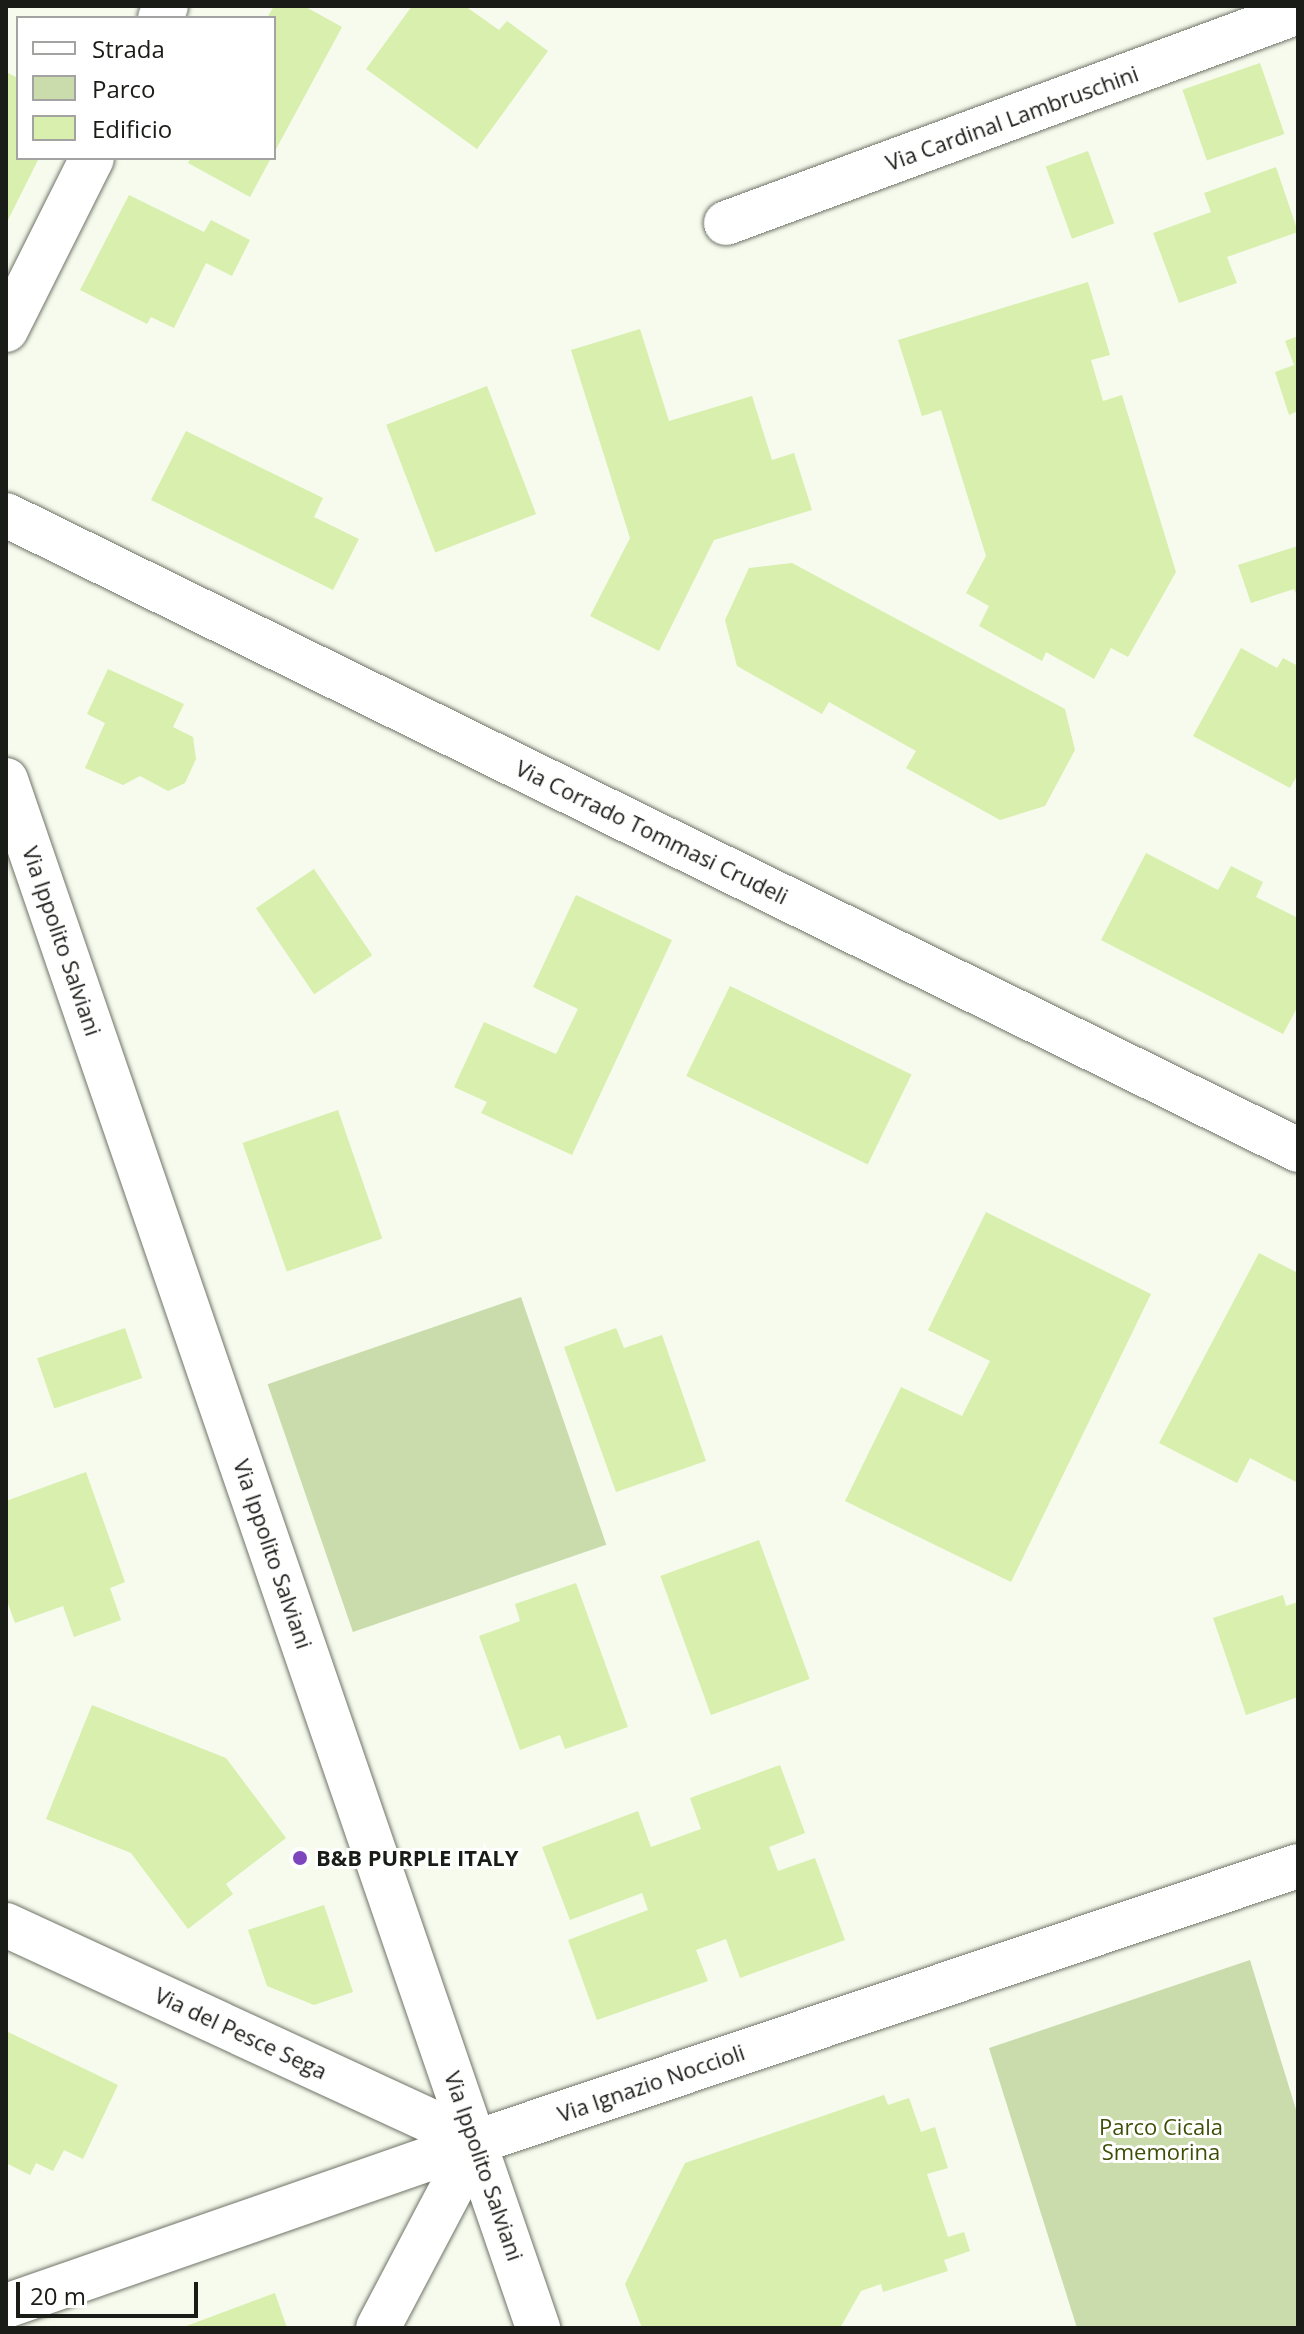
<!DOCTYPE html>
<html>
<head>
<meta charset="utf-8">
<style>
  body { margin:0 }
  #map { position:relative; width:1304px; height:2334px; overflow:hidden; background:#f6fbee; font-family:"Open Sans",sans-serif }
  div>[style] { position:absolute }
  .green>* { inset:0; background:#cbdcac; transform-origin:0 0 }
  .building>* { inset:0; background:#d8efae; transform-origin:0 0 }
  .roads { filter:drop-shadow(0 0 2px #707468) drop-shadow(0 0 2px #707468) }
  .street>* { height:44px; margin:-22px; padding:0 22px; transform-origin:22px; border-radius:22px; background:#fff }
  .dots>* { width:22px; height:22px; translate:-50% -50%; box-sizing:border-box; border:4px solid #fff; border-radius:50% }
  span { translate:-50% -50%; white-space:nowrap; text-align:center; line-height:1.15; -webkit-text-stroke:6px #fff; paint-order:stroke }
  .street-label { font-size:22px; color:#1a1c17 }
  .poi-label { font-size:22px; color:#1a1c17; font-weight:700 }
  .left { translate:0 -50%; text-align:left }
  .park-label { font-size:22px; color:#3d4f07 }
  .frame { position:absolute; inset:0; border:8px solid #1a1c17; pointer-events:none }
  .legend { position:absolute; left:16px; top:16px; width:260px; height:144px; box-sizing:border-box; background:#fff; border:2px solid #a3a4a2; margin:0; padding:10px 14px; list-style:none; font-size:24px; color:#1a1c17 }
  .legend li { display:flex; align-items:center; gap:16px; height:40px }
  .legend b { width:40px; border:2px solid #a3a4a2 }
  .scale { position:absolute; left:16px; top:2282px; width:182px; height:36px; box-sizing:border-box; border:4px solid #1a1c17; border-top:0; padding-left:10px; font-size:24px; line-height:28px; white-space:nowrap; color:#1a1c17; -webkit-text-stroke:6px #fff; paint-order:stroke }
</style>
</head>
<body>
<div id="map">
  <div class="green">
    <i style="left:521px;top:1297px;width:262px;height:268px;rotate:71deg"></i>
    <i style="clip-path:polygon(1250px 1960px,1298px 2116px,1298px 2328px,1077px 2328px,989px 2048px)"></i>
  </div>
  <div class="building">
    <i style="clip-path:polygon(274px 6px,304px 6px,342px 27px,274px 153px,274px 18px,267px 18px)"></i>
    <i style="clip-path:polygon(412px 6px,465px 6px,499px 30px,507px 21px,548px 51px,477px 149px,366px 69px)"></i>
    <i style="left:1260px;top:63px;width:75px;height:82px;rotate:71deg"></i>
    <i style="clip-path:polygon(6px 72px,18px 78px,18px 158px,39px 158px,6px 224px)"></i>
    <i style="left:1088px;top:151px;width:77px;height:45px;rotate:70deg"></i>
    <i style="clip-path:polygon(191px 158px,271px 158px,250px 197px,188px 163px)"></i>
    <i style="clip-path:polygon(1276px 167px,1298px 232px,1227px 257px,1237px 283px,1179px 303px,1153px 233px,1211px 212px,1204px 193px)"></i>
    <i style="clip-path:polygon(129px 195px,204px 232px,211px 220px,250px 240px,232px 276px,206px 263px,174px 328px,151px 317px,147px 324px,80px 290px)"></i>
    <i style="clip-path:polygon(1088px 282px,1110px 355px,1091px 360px,1103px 401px,1122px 395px,1176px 572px,1128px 657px,1111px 648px,1094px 679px,1046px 652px,1042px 661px,979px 626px,989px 606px,966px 593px,986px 556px,941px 410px,922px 416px,898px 340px)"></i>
    <i style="clip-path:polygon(640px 329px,669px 421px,752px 396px,772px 460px,794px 453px,812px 510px,714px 540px,659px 651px,590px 616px,630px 538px,571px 350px)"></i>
    <i style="clip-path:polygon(1298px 336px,1298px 411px,1289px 415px,1275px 372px,1294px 365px,1285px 341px)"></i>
    <i style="left:487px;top:386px;width:137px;height:108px;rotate:69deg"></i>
    <i style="clip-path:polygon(186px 431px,323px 498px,314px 517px,359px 539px,333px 590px,151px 500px)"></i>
    <i style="clip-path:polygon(1298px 546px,1298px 598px,1294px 589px,1251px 603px,1238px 565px)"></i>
    <i style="clip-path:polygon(792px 563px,1065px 709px,1075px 750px,1045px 806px,1000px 820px,906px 768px,916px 751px,829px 702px,822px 714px,737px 666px,725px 620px,749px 568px)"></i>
    <i style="clip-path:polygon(1241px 648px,1277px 668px,1283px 658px,1298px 666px,1298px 774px,1290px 788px,1193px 736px)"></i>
    <i style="clip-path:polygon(108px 669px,184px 704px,173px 727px,193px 737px,196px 759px,185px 783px,168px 791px,140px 776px,123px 785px,85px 768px,105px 723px,87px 714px)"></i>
    <i style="clip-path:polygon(1146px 853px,1218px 890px,1231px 866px,1263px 882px,1256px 897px,1298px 918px,1298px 1006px,1283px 1034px,1101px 940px)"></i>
    <i style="left:314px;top:869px;width:104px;height:70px;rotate:56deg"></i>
    <i style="clip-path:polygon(576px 895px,672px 940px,572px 1155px,481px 1113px,487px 1102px,454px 1087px,484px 1022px,556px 1054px,578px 1009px,533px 987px)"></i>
    <i style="left:730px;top:986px;width:202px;height:100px;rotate:26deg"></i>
    <i style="left:338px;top:1110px;width:136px;height:101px;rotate:71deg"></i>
    <i style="clip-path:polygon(986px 1212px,1151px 1294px,1011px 1582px,845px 1501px,901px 1387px,962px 1416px,990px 1361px,928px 1330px)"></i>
    <i style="clip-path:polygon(1259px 1253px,1298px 1273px,1298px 1483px,1250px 1458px,1237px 1483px,1159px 1443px)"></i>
    <i style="left:125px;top:1328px;width:53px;height:93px;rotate:71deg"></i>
    <i style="clip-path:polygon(616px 1328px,624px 1348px,662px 1335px,706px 1461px,616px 1492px,564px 1347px)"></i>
    <i style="clip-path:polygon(86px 1472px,125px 1582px,110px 1588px,121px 1620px,74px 1637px,63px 1606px,15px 1623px,6px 1598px,6px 1501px)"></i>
    <i style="left:759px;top:1540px;width:148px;height:105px;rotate:70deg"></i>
    <i style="clip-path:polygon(576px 1583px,628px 1727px,565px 1749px,560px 1735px,520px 1750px,479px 1636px,520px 1621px,515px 1604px)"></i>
    <i style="clip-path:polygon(1283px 1595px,1286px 1606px,1298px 1602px,1298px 1697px,1246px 1715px,1213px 1618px)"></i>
    <i style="clip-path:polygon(92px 1705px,226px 1758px,286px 1838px,226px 1884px,233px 1894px,188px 1929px,131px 1853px,46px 1819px)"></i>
    <i style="clip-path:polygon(780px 1765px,805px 1833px,769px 1847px,778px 1871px,815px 1858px,845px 1940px,740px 1978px,726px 1939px,696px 1950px,708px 1981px,597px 2020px,568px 1940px,648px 1910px,642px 1893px,570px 1920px,542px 1847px,638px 1811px,651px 1847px,701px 1829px,690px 1798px)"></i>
    <i style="clip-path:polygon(324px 1905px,353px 1992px,314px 2005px,267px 1986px,248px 1930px)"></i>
    <i style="clip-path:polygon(6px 2031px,118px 2085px,83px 2159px,64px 2150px,53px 2171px,36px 2163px,30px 2175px,6px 2163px)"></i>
    <i style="clip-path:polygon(884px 2095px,888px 2105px,909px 2098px,921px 2132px,935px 2127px,948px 2168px,927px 2174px,948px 2237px,964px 2232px,970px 2251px,944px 2260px,948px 2271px,883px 2292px,881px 2284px,861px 2291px,840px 2328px,642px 2328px,625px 2284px,685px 2163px)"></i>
    <i style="clip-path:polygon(275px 2293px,287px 2328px,181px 2328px)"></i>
  </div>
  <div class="roads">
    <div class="street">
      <i style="left:160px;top:18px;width:13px;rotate:-63deg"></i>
      <i style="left:726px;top:223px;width:610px;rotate:-20.25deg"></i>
      <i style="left:6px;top:330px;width:192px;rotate:-63.4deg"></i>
      <i style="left:6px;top:515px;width:1440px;rotate:26.17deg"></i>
      <i style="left:6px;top:780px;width:1637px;rotate:71.03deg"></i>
      <i style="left:6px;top:1925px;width:518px;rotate:24.78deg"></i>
      <i style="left:476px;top:2142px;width:210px;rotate:117.8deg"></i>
      <i style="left:6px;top:2306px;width:498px;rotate:-19.2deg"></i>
      <i style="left:476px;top:2142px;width:867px;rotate:-18.56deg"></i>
    </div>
  </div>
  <div class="dots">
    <i style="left:300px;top:1858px;background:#7d46bd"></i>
  </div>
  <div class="street-label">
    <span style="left:1012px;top:118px;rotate:-20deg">Via Cardinal Lambruschini</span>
    <span style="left:652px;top:832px;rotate:26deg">Via Corrado Tommasi Crudeli</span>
    <span style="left:62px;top:941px;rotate:71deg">Via Ippolito Salviani</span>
    <span style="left:273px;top:1554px;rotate:71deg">Via Ippolito Salviani</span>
    <span style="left:241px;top:2033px;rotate:25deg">Via del Pesce Sega</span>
    <span style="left:651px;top:2083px;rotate:-19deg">Via Ignazio Noccioli</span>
    <span style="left:484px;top:2166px;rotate:71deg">Via Ippolito Salviani</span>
  </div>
  <div class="poi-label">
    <span class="left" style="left:316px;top:1858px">B&amp;B PURPLE ITALY</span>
  </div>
  <div class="park-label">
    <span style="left:1161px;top:2139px">Parco Cicala<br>Smemorina</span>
  </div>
  <div class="frame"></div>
  <ul class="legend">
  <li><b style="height:10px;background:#fff"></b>Strada</li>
  <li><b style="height:22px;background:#cbdcac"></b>Parco</li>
  <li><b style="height:22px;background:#d8efae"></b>Edificio</li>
  </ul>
  <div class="scale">20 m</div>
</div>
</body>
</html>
